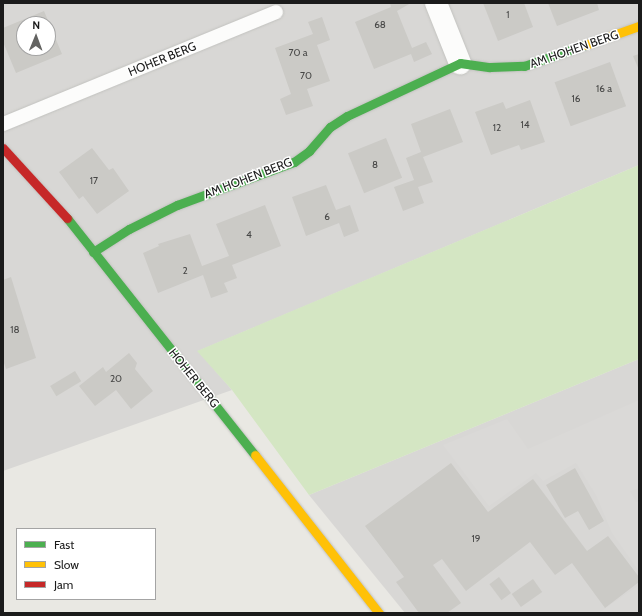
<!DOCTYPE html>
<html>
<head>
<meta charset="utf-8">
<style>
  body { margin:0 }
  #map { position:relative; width:642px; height:616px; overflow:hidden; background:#e9e8e3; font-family:Cabin,sans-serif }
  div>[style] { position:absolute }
  .residential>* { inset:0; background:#d8d7d5 }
  .grass>* { inset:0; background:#d4e6c3 }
  .parking>* { inset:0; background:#dad9d7 }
  .building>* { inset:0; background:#cbcac6; transform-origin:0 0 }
  .roads { filter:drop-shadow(0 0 1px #c2c2bf) drop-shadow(0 0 1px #c2c2bf) }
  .lane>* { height:14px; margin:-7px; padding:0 7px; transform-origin:7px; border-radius:7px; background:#fcfcfb }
  .street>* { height:22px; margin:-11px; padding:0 11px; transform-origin:11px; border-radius:11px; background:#fcfcfb }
  .fast>* { height:9px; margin:-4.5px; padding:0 4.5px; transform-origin:4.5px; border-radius:4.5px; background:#4caf50 }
  .slow>* { height:9px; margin:-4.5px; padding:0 4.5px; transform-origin:4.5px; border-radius:4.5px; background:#ffc107 }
  .jam>* { height:9px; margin:-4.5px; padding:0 4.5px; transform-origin:4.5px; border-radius:4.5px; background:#c62828 }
  span { translate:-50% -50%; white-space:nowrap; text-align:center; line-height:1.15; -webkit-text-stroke:3px #fff; paint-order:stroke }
  .number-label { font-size:10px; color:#474746 }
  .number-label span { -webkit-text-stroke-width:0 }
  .street-label { font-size:12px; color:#1b1b1b }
  .frame { position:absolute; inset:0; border:4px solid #1b1b1b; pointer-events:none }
  .legend { position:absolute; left:16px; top:528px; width:140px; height:72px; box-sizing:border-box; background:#fff; border:1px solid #a4a4a4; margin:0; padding:5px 7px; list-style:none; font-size:12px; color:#1b1b1b }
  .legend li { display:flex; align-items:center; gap:8px; height:20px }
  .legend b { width:20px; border:1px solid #a4a4a4 }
  .north { position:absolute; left:16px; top:16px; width:40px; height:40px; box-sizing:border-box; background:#fff; border:1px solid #a4a4a4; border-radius:50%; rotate:1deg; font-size:11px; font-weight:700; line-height:16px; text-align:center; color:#1b1b1b }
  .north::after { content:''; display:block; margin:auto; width:14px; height:18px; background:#636361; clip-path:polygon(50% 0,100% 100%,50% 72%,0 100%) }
</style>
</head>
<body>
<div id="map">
  <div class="residential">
    <i style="clip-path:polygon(evenodd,3px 3px,639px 3px,639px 165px,198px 351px,232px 390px,3px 471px,3px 3px,24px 24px,48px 24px,48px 48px,24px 48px,24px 24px)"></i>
    <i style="clip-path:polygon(639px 359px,639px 613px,405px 613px,309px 495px)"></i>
  </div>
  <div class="grass">
    <i style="clip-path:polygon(639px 165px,639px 359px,309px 495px,232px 390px,197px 351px)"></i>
  </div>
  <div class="parking">
    <i style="clip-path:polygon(639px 400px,639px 488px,630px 491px,636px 502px,639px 501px,639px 571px,612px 533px,596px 495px,576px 463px,543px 481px,536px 473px,489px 506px,443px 445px,507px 419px,528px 449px)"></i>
    <i style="clip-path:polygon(639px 585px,639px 613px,600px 613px,600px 612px)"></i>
  </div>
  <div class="building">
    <i style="clip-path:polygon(390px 3px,411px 3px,397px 11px,412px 48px,426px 42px,432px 54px,414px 62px,411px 54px,374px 69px,355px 22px,391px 7px)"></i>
    <i style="clip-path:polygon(483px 3px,524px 3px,533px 27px,498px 41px)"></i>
    <i style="clip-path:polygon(548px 3px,597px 3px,599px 10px,557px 26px)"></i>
    <i style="clip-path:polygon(evenodd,44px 11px,62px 54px,16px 73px,3px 42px,3px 28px,44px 11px,24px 24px,48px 24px,48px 48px,24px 48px,24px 24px)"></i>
    <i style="clip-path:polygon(322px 17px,330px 40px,317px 45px,330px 81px,307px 89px,313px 106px,286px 115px,280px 99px,291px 94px,275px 48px,313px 34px,308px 22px)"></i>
    <i style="clip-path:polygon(639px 54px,639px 70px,633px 56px)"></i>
    <i style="left:610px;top:62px;width:47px;height:59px;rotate:70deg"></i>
    <i style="clip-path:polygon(530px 100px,545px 142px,521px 150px,519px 145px,491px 155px,475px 112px,503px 102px,506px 109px)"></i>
    <i style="clip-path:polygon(450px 109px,463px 142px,423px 157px,433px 182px,418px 187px,424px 203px,403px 211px,394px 187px,414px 180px,406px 158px,421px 152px,411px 124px)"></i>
    <i style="left:386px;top:138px;width:43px;height:41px;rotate:68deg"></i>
    <i style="clip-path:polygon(92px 148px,109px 170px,113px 168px,129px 191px,97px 214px,83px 196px,79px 199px,59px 172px)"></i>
    <i style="clip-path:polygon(326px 185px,336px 210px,350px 205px,359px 231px,344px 237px,339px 223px,306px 236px,292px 197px)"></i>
    <i style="clip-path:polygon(265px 205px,281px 246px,232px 265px,237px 278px,224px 283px,228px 292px,211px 298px,203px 275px,158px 293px,143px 253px,159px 246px,158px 244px,190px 234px,202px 266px,229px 256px,216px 224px)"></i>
    <i style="clip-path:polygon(11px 277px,36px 358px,6px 369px,3px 360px,3px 280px)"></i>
    <i style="clip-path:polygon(129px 353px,137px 363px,135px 369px,153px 391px,131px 409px,116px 390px,95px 406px,79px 386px,103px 367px,106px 372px)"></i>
    <i style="left:75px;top:371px;width:12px;height:29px;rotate:59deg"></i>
    <i style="clip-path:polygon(451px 463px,488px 512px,533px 479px,587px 551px,608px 536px,639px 577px,639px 582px,605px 608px,572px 563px,555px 575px,530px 542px,466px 591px,442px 559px,433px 565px,461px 603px,447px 613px,419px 613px,396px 582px,404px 577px,365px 526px)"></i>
    <i style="clip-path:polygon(575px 468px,604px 521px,589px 530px,578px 511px,565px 518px,546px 485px)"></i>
    <i style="left:499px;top:577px;width:20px;height:12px;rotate:53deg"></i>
    <i style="left:533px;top:579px;width:16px;height:26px;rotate:55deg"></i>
  </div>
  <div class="roads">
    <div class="lane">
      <i style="left:3px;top:124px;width:295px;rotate:-22.3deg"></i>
    </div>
    <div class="street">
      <i style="left:436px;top:3px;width:65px;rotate:68.2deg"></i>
    </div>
    <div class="fast">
      <i style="left:67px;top:218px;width:303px;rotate:51.6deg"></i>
      <i style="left:93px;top:252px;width:43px;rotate:-32.6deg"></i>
      <i style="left:129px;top:229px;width:54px;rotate:-26.6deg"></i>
      <i style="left:177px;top:205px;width:125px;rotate:-20.2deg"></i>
      <i style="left:294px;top:162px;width:19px;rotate:-36deg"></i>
      <i style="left:309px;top:151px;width:32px;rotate:-49deg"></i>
      <i style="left:330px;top:127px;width:20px;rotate:-33deg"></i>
      <i style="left:347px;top:116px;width:125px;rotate:-25.1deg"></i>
      <i style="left:460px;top:63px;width:30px;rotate:8deg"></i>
      <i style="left:490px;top:67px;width:34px;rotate:-2deg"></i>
      <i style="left:524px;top:66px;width:65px;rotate:-19deg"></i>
    </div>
    <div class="slow">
      <i style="left:585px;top:45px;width:57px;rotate:-19.4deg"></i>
      <i style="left:255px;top:455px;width:201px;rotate:51.9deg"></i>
    </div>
    <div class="jam">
      <i style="left:3px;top:148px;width:95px;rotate:47.6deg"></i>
    </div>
  </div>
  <div class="number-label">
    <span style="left:508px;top:15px">1</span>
    <span style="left:380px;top:25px">68</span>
    <span style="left:298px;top:53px">70 a</span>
    <span style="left:306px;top:76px">70</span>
    <span style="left:604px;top:89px">16 a</span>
    <span style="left:576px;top:99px">16</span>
    <span style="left:525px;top:125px">14</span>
    <span style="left:497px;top:128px">12</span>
    <span style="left:375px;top:165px">8</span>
    <span style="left:94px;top:181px">17</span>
    <span style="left:327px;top:217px">6</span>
    <span style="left:249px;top:235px">4</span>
    <span style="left:185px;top:271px">2</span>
    <span style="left:15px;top:330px">18</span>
    <span style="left:116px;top:379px">20</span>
    <span style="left:476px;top:539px">19</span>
  </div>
  <div class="street-label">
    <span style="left:574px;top:49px;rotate:-19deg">AM HOHEN BERG</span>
    <span style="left:162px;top:59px;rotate:-22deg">HOHER BERG</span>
    <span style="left:248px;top:178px;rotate:-21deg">AM HOHEN BERG</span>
    <span style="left:194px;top:378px;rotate:51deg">HOHER BERG</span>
  </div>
  <div class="frame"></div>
  <ul class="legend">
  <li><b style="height:5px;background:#4caf50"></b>Fast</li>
  <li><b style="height:5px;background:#ffc107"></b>Slow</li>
  <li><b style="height:5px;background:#c62828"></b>Jam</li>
  </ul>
  <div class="north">N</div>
</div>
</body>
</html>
